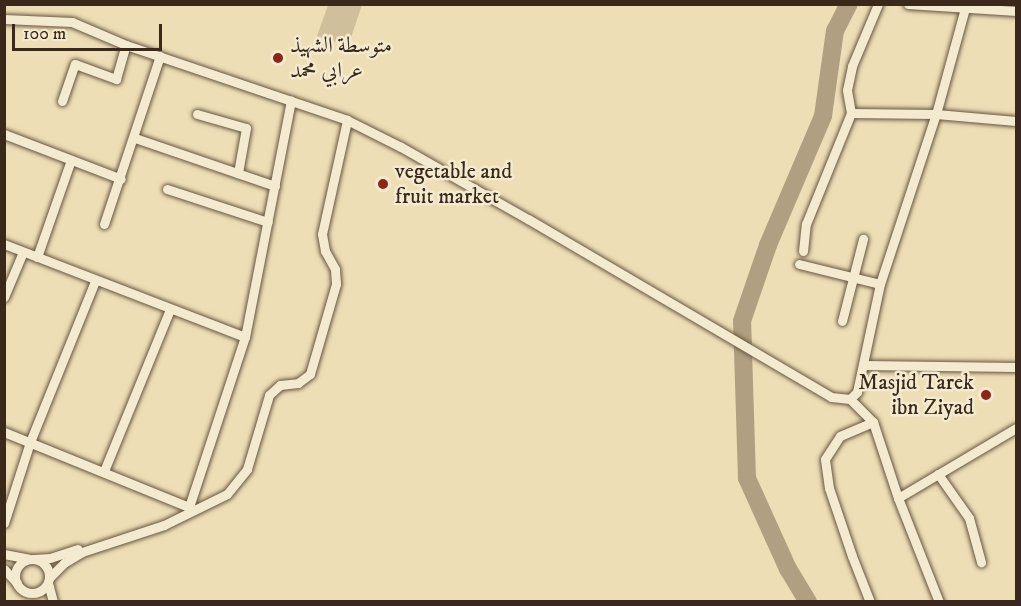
<!DOCTYPE html>
<html>
<head>
<meta charset="utf-8">
<style>
  body { margin:0 }
  #map { position:relative; width:1021px; height:606px; overflow:hidden; background:#eddeb5; font-family:"IM FELL DW Pica",Amiri,serif }
  div>[style] { position:absolute }
  .green>* { inset:0; background:#cfbf9b }
  .river>* { height:18px; margin:-9px; padding:0 9px; transform-origin:9px; border-radius:9px; background:#b0a081 }
  .roads { filter:drop-shadow(0 0 2px #675642) drop-shadow(0 0 2px #675642) }
  .minor>* { height:9px; margin:-4.5px; padding:0 4.5px; transform-origin:4.5px; border-radius:4.5px; background:#f3eacf }
  .minor>.ring { margin:-4.5px; padding:0; box-sizing:content-box; background:none; border:9px solid #f3eacf; border-radius:50% }
  .dots>* { width:16px; height:16px; translate:-50% -50%; box-sizing:border-box; border:3px solid #f3eacf; border-radius:50% }
  span { translate:-50% -50%; white-space:nowrap; text-align:center; line-height:1.15; -webkit-text-stroke:5px #f3eacf; paint-order:stroke }
  .poi-label { font-size:22px; color:#3a291b }
  .left { translate:0 -50%; text-align:left }
  .right { translate:-100% -50%; text-align:right }
  .frame { position:absolute; inset:0; border:6px solid #3a291b; pointer-events:none }
  .scale { position:absolute; left:12px; top:24px; width:150px; height:27px; box-sizing:border-box; border:3px solid #3a291b; border-top:0; padding-left:8px; font-size:18px; line-height:21px; white-space:nowrap; color:#3a291b; -webkit-text-stroke:4px #f3eacf; paint-order:stroke }
</style>
</head>
<body>
<div id="map">
  <div class="green">
    <i style="clip-path:polygon(328px 5px,362px 5px,348px 46px,317px 36px)"></i>
  </div>
  <div class="river">
    <i style="left:808px;top:602px;width:39px;rotate:-121deg"></i>
    <i style="left:788px;top:569px;width:100px;rotate:-114.3deg"></i>
    <i style="left:747px;top:478px;width:157px;rotate:-91.8deg"></i>
    <i style="left:742px;top:321px;width:80px;rotate:-71.1deg"></i>
    <i style="left:768px;top:245px;width:140px;rotate:-66.9deg"></i>
    <i style="left:823px;top:116px;width:86px;rotate:-82deg"></i>
    <i style="left:835px;top:31px;width:30px;rotate:-63deg"></i>
  </div>
  <div class="roads">
    <div class="minor">
      <i style="left:908px;top:4px;width:108px;rotate:3.7deg"></i>
      <i style="left:4px;top:19px;width:68px;rotate:2.5deg"></i>
      <i style="left:72px;top:22px;width:59px;rotate:23.1deg"></i>
      <i style="left:126px;top:45px;width:233px;rotate:18.7deg"></i>
      <i style="left:347px;top:120px;width:60px;rotate:26.6deg"></i>
      <i style="left:401px;top:147px;width:146px;rotate:29.6deg"></i>
      <i style="left:528px;top:219px;width:351px;rotate:30.4deg"></i>
      <i style="left:831px;top:397px;width:19px;rotate:6deg"></i>
      <i style="left:850px;top:399px;width:33px;rotate:45deg"></i>
      <i style="left:873px;top:422px;width:80px;rotate:71.8deg"></i>
      <i style="left:898px;top:498px;width:112px;rotate:68.5deg"></i>
      <i style="left:62px;top:101px;width:39px;rotate:-71deg"></i>
      <i style="left:75px;top:64px;width:44px;rotate:20.1deg"></i>
      <i style="left:116px;top:79px;width:35px;rotate:-74deg"></i>
      <i style="left:851px;top:113px;width:85px;rotate:0.7deg"></i>
      <i style="left:936px;top:114px;width:80px;rotate:5deg"></i>
      <i style="left:197px;top:114px;width:51px;rotate:15.9deg"></i>
      <i style="left:246px;top:128px;width:46px;rotate:100.1deg"></i>
      <i style="left:4px;top:134px;width:125px;rotate:21deg"></i>
      <i style="left:135px;top:138px;width:148px;rotate:18.9deg"></i>
      <i style="left:167px;top:189px;width:106px;rotate:18.1deg"></i>
      <i style="left:104px;top:224px;width:177px;rotate:-71.6deg"></i>
      <i style="left:4px;top:244px;width:258px;rotate:21.1deg"></i>
      <i style="left:803px;top:251px;width:27px;rotate:-84deg"></i>
      <i style="left:806px;top:224px;width:120px;rotate:-67.9deg"></i>
      <i style="left:851px;top:113px;width:23px;rotate:-100deg"></i>
      <i style="left:847px;top:90px;width:25px;rotate:-78deg"></i>
      <i style="left:852px;top:66px;width:67px;rotate:-67.2deg"></i>
      <i style="left:37px;top:257px;width:103px;rotate:-70.7deg"></i>
      <i style="left:799px;top:264px;width:83px;rotate:13.9deg"></i>
      <i style="left:4px;top:297px;width:49px;rotate:-67.1deg"></i>
      <i style="left:842px;top:321px;width:85px;rotate:-75.6deg"></i>
      <i style="left:864px;top:365px;width:152px;rotate:0.8deg"></i>
      <i style="left:850px;top:399px;width:10px;rotate:-45deg"></i>
      <i style="left:857px;top:392px;width:110px;rotate:-78deg"></i>
      <i style="left:880px;top:284px;width:179px;rotate:-71.8deg"></i>
      <i style="left:936px;top:114px;width:114px;rotate:-74.7deg"></i>
      <i style="left:4px;top:432px;width:200px;rotate:22.1deg"></i>
      <i style="left:189px;top:507px;width:179px;rotate:-71.8deg"></i>
      <i style="left:245px;top:337px;width:241px;rotate:-79deg"></i>
      <i style="left:104px;top:471px;width:175px;rotate:-67.8deg"></i>
      <i style="left:938px;top:474px;width:54px;rotate:54.8deg"></i>
      <i style="left:969px;top:518px;width:46px;rotate:74.7deg"></i>
      <i style="left:898px;top:498px;width:137px;rotate:-30.7deg"></i>
      <i style="left:4px;top:523px;width:85px;rotate:-72.2deg"></i>
      <i style="left:30px;top:442px;width:174px;rotate:-68deg"></i>
      <i style="left:4px;top:554px;width:25px;rotate:11deg"></i>
      <i style="left:34px;top:559px;width:16px;rotate:-4deg"></i>
      <i style="left:50px;top:558px;width:29px;rotate:-18deg"></i>
      <i class="ring" style="left:15px;top:559px;width:25px;height:25px"></i>
      <i style="left:4px;top:569px;width:19px;rotate:47deg"></i>
      <i style="left:49px;top:578px;width:21px;rotate:-45deg"></i>
      <i style="left:64px;top:563px;width:21px;rotate:-31deg"></i>
      <i style="left:82px;top:552px;width:86px;rotate:-18.2deg"></i>
      <i style="left:164px;top:525px;width:70px;rotate:-26.2deg"></i>
      <i style="left:227px;top:494px;width:32px;rotate:-51deg"></i>
      <i style="left:247px;top:469px;width:77px;rotate:-73.4deg"></i>
      <i style="left:269px;top:395px;width:15px;rotate:-42deg"></i>
      <i style="left:280px;top:385px;width:18px;rotate:-6deg"></i>
      <i style="left:298px;top:383px;width:15px;rotate:-37deg"></i>
      <i style="left:310px;top:374px;width:94px;rotate:-73.9deg"></i>
      <i style="left:336px;top:284px;width:15px;rotate:-94deg"></i>
      <i style="left:335px;top:269px;width:21px;rotate:-119deg"></i>
      <i style="left:325px;top:251px;width:17px;rotate:-100deg"></i>
      <i style="left:322px;top:234px;width:117px;rotate:-77.6deg"></i>
      <i style="left:48px;top:583px;width:20px;rotate:75deg"></i>
      <i style="left:870px;top:602px;width:49px;rotate:-111.4deg"></i>
      <i style="left:852px;top:556px;width:72px;rotate:-108.7deg"></i>
      <i style="left:829px;top:488px;width:29px;rotate:-98deg"></i>
      <i style="left:825px;top:459px;width:27px;rotate:-57deg"></i>
      <i style="left:840px;top:436px;width:36px;rotate:-23deg"></i>
    </div>
  </div>
  <div class="dots">
    <i style="left:278px;top:58px;background:#8f2418"></i>
    <i style="left:383px;top:184px;background:#8f2418"></i>
    <i style="left:986px;top:395px;background:#8f2418"></i>
  </div>
  <div class="poi-label">
    <span class="left" style="left:290px;top:58px">متوسطة الشهيذ<br>عرابي محمد</span>
    <span class="left" style="left:395px;top:184px">vegetable and<br>fruit market</span>
    <span class="right" style="left:974px;top:395px">Masjid Tarek<br>ibn Ziyad</span>
  </div>
  <div class="frame"></div>
  <div class="scale">100 m</div>
</div>
</body>
</html>
